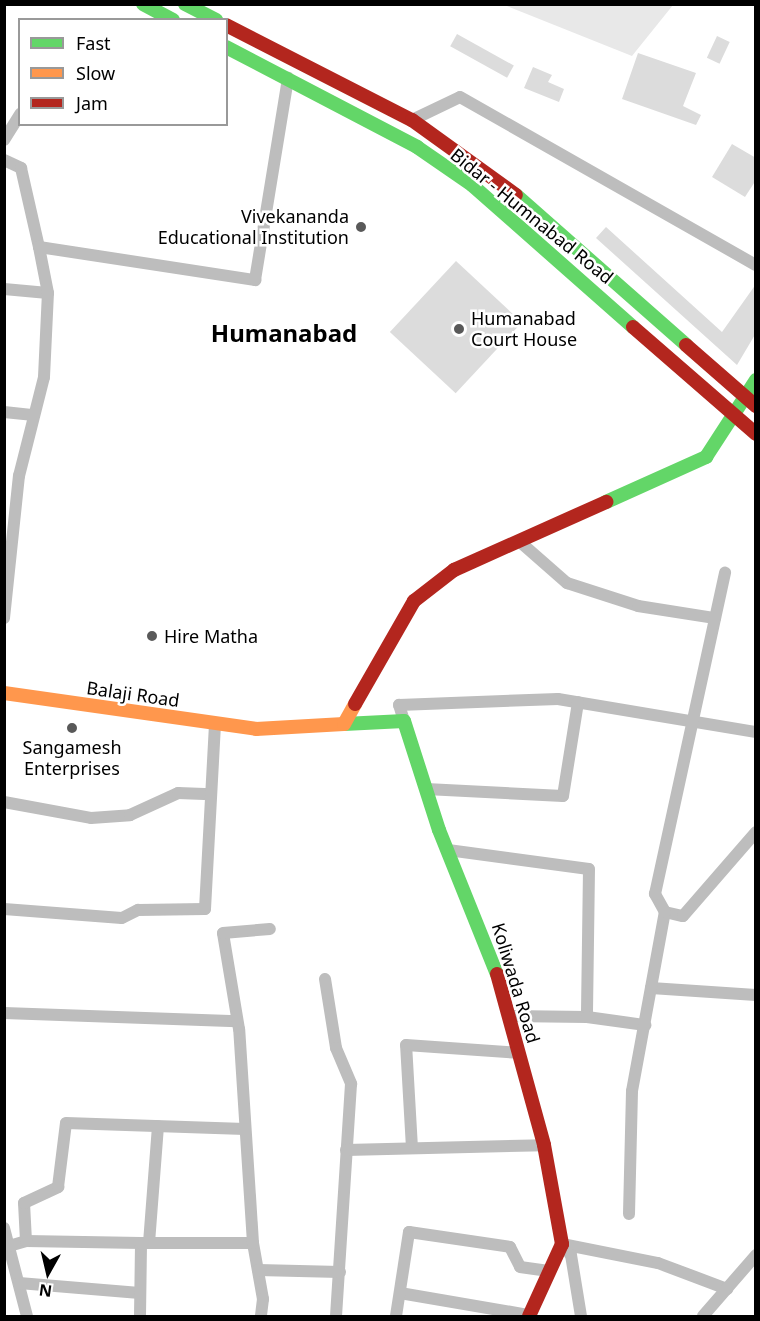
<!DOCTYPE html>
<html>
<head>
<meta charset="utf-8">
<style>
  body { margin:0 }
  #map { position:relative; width:760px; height:1321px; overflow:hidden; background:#fff; font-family:"Noto Sans",sans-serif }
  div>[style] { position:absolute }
  .green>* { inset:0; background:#e8e8e8 }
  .building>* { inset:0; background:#dcdcdc; transform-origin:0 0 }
  .street>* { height:12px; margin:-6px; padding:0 6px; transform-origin:6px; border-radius:6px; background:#bdbdbd }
  .fast>* { height:14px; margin:-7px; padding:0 7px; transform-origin:7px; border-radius:7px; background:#63d668 }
  .slow>* { height:14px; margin:-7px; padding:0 7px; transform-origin:7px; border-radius:7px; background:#ff974d }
  .jam>* { height:14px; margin:-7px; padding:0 7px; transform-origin:7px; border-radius:7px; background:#b3261e }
  .dots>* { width:16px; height:16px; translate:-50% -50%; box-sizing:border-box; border:3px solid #fff; border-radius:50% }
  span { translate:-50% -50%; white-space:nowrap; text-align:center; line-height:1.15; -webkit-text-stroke:5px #fff; paint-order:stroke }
  .street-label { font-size:18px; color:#000 }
  .poi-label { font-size:18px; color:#000 }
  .right { translate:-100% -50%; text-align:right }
  .left { translate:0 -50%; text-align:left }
  .district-label { font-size:24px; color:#000; font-weight:700 }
  .frame { position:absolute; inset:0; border:6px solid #000; pointer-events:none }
  .legend { position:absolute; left:18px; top:18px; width:210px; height:108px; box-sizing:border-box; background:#fff; border:2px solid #999; margin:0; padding:8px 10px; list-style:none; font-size:18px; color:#000 }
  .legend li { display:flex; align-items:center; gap:12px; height:30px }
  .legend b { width:30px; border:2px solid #999 }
  .north { position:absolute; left:18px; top:1243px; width:60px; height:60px; -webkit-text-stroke:4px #fff; paint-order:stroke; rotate:188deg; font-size:16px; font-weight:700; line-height:24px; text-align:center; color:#000 }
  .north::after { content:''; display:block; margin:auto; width:21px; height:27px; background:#000; clip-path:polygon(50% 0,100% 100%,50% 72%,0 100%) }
</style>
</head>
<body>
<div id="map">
  <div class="green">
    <i style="clip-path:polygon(502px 4px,673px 4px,673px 5px,632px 56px)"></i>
  </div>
  <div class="building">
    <i style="left:457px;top:34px;width:65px;height:14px;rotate:29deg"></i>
    <i style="left:717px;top:36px;width:14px;height:24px;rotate:25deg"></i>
    <i style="clip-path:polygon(638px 53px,696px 73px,683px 106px,701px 115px,696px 125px,622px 99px)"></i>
    <i style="clip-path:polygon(533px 67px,552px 75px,548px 82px,564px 89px,559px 102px,524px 88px)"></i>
    <i style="clip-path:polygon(732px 144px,756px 158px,756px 180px,745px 197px,712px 177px)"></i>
    <i style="clip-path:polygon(606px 227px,722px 332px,756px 284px,756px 333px,737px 365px,596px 238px)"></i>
    <i style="left:456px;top:261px;width:90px;height:97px;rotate:43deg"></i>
  </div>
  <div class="street">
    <i style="left:412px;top:120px;width:53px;rotate:-25.6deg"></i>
    <i style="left:460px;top:97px;width:340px;rotate:29.6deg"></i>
    <i style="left:4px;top:140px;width:31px;rotate:-58deg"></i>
    <i style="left:4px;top:160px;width:19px;rotate:25deg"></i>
    <i style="left:21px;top:168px;width:81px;rotate:77.2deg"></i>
    <i style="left:39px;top:247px;width:219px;rotate:8.7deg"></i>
    <i style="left:255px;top:280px;width:205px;rotate:-80.7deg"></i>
    <i style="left:4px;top:289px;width:44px;rotate:5.2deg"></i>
    <i style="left:4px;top:412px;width:30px;rotate:6deg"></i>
    <i style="left:519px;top:541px;width:64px;rotate:41.2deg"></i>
    <i style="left:567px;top:583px;width:75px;rotate:17.9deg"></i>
    <i style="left:638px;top:606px;width:78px;rotate:8.9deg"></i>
    <i style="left:4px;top:618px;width:143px;rotate:-84deg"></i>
    <i style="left:19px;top:476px;width:102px;rotate:-75.8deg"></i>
    <i style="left:44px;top:377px;width:84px;rotate:-87.3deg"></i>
    <i style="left:48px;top:293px;width:47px;rotate:-101.1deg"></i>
    <i style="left:404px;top:721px;width:17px;rotate:-107deg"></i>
    <i style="left:399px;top:705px;width:159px;rotate:-2.2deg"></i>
    <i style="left:558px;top:699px;width:201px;rotate:9.5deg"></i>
    <i style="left:426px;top:789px;width:137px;rotate:2.9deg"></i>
    <i style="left:563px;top:796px;width:95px;rotate:-80.9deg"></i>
    <i style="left:4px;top:802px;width:88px;rotate:10.4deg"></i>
    <i style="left:91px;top:818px;width:39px;rotate:-4deg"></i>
    <i style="left:130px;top:815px;width:53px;rotate:-24.6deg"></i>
    <i style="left:178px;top:793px;width:33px;rotate:2deg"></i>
    <i style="left:448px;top:850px;width:142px;rotate:7.7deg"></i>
    <i style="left:589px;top:869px;width:148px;rotate:90.8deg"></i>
    <i style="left:587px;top:1017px;width:78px;rotate:-179.3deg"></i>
    <i style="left:4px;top:909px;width:118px;rotate:4.4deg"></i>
    <i style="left:122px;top:918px;width:18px;rotate:-27deg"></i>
    <i style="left:138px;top:910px;width:67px;rotate:-0.9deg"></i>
    <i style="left:205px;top:909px;width:185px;rotate:-86.9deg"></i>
    <i style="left:665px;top:912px;width:18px;rotate:13deg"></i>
    <i style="left:683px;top:916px;width:111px;rotate:-49deg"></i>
    <i style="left:325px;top:979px;width:70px;rotate:80.9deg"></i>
    <i style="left:336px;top:1048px;width:39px;rotate:67deg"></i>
    <i style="left:351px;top:1084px;width:232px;rotate:93.7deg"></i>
    <i style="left:651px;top:988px;width:105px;rotate:3.8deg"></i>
    <i style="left:4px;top:1013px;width:233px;rotate:2deg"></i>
    <i style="left:587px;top:1017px;width:59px;rotate:7.9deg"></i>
    <i style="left:412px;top:1148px;width:103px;rotate:-93.3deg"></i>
    <i style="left:406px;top:1045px;width:113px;rotate:4deg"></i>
    <i style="left:346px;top:1150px;width:198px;rotate:-1.4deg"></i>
    <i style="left:629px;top:1214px;width:123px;rotate:-88.6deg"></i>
    <i style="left:632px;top:1091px;width:182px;rotate:-79.6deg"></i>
    <i style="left:665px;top:912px;width:21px;rotate:-119deg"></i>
    <i style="left:655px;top:894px;width:329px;rotate:-77.7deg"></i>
    <i style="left:4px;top:1228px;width:91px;rotate:75.4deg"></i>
    <i style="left:26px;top:1241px;width:115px;rotate:1deg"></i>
    <i style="left:149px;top:1243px;width:117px;rotate:-85.6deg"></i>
    <i style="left:253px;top:1243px;width:57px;rotate:79.9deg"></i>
    <i style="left:263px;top:1299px;width:17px;rotate:97deg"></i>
    <i style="left:562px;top:1244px;width:98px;rotate:11.2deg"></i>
    <i style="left:658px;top:1263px;width:74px;rotate:20.6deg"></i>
    <i style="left:562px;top:1244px;width:14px;rotate:51deg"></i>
    <i style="left:571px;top:1255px;width:62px;rotate:80.7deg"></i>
    <i style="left:9px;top:1246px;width:18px;rotate:-16deg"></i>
    <i style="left:26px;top:1241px;width:38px;rotate:-93deg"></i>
    <i style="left:24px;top:1203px;width:38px;rotate:-25deg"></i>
    <i style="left:58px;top:1187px;width:64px;rotate:-82.9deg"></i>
    <i style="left:66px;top:1123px;width:179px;rotate:1.9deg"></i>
    <i style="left:258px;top:1270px;width:82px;rotate:1.4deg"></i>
    <i style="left:19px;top:1283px;width:121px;rotate:4.7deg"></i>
    <i style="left:400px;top:1293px;width:131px;rotate:9.7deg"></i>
    <i style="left:140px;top:1316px;width:73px;rotate:-89.2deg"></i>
    <i style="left:141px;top:1243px;width:112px"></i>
    <i style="left:253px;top:1243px;width:214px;rotate:-93.7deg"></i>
    <i style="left:239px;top:1029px;width:97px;rotate:-99.5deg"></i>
    <i style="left:223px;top:933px;width:47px;rotate:-4.9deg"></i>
    <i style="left:396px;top:1316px;width:85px;rotate:-81.2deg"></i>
    <i style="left:409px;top:1232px;width:102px;rotate:8.4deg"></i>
    <i style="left:510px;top:1247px;width:22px;rotate:63deg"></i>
    <i style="left:520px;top:1267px;width:29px;rotate:8deg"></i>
    <i style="left:703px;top:1316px;width:81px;rotate:-49deg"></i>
  </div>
  <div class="fast">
    <i style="left:143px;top:4px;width:34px;rotate:28deg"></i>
    <i style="left:185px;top:4px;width:35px;rotate:27deg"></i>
    <i style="left:226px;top:47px;width:216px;rotate:27.6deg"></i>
    <i style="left:417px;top:147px;width:67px;rotate:34.6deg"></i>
    <i style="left:472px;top:185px;width:215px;rotate:41.4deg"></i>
    <i style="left:516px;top:195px;width:227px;rotate:41.4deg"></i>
    <i style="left:606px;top:502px;width:110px;rotate:-24.2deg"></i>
    <i style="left:706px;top:457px;width:92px;rotate:-57deg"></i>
    <i style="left:344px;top:724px;width:60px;rotate:-2.9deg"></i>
    <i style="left:404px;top:721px;width:114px;rotate:72.2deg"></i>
    <i style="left:439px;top:830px;width:155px;rotate:68.1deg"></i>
  </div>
  <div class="slow">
    <i style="left:4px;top:693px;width:255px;rotate:8.1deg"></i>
    <i style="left:256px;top:729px;width:88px;rotate:-3.3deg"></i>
    <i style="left:344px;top:724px;width:23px;rotate:-61deg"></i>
  </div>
  <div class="jam">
    <i style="left:226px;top:25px;width:209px;rotate:27.1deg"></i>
    <i style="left:412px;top:120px;width:128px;rotate:35.8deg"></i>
    <i style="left:633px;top:327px;width:163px;rotate:41deg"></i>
    <i style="left:686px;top:345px;width:93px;rotate:41.1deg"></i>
    <i style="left:355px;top:704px;width:119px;rotate:-60.2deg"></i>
    <i style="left:414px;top:601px;width:51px;rotate:-37.8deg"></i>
    <i style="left:454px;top:570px;width:167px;rotate:-24.1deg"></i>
    <i style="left:497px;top:974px;width:177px;rotate:74.6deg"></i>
    <i style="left:544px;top:1145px;width:101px;rotate:79.7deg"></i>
    <i style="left:562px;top:1244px;width:79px;rotate:114.6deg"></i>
  </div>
  <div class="dots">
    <i style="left:361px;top:227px;background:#595959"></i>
    <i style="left:459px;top:329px;background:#595959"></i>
    <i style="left:152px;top:636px;background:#595959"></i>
    <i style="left:72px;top:728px;background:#595959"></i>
  </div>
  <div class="street-label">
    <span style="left:532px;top:216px;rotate:39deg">Bidar - Humnabad Road</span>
    <span style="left:133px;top:694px;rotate:8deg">Balaji Road</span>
    <span style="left:516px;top:983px;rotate:73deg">Koliwada Road</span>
  </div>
  <div class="poi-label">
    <span class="right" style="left:349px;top:227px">Vivekananda<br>Educational Institution</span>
    <span class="left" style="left:471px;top:329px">Humanabad<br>Court House</span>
    <span class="left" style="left:164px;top:636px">Hire Matha</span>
    <span style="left:72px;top:758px">Sangamesh<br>Enterprises</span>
  </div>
  <div class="district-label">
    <span style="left:284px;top:333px">Humanabad</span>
  </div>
  <div class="frame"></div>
  <ul class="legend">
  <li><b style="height:8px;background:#63d668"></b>Fast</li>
  <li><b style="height:8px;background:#ff974d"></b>Slow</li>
  <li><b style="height:8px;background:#b3261e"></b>Jam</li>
  </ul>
  <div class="north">N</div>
</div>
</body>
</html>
